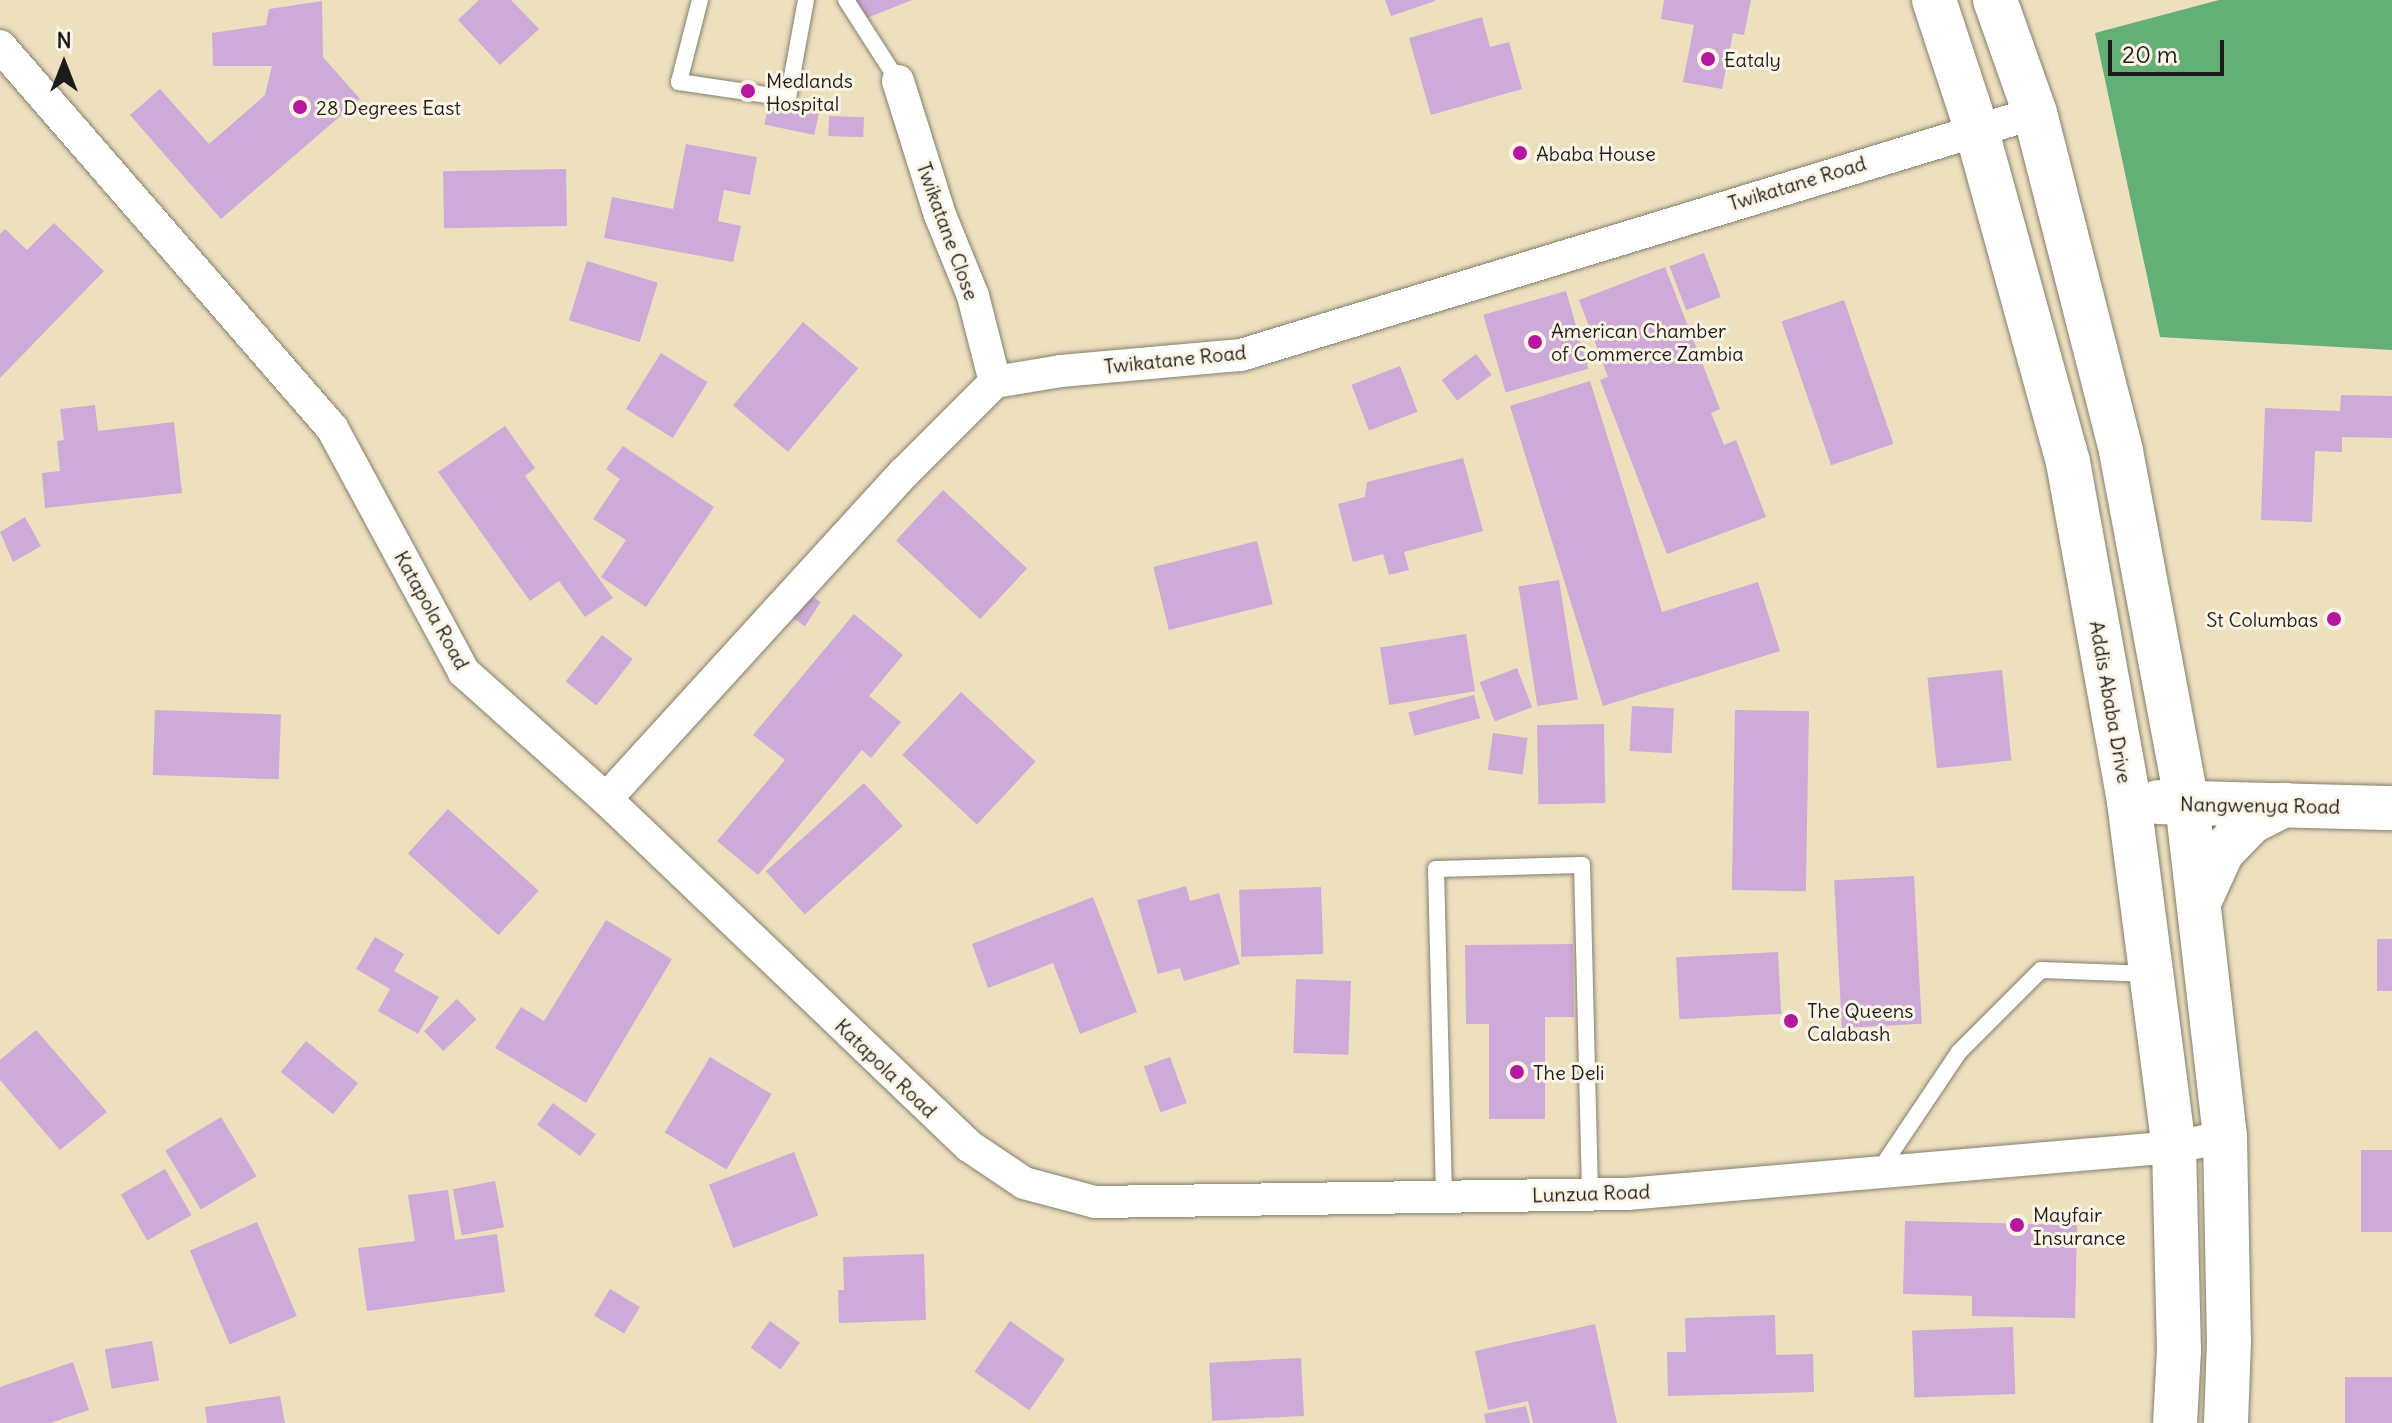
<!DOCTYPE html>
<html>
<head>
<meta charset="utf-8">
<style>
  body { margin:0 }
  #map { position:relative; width:2392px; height:1423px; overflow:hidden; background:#ede0be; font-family:Delius,sans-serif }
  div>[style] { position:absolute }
  .forest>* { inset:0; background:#64ae77 }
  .building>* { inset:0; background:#cdaad7; transform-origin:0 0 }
  .roads { filter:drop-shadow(0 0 2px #847e6d) drop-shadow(0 0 2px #847e6d) }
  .service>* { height:16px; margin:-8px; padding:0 8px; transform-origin:8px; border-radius:8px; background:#fff }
  .minor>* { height:32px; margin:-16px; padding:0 16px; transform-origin:16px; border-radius:16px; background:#fff }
  .secondary>* { height:44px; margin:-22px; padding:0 22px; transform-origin:22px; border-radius:22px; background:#fff }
  .dots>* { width:22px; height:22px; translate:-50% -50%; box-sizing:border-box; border:4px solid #fcf5e5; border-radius:50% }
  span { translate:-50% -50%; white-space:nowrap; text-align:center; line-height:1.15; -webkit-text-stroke:6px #fcf5e5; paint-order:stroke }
  .poi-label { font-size:20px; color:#1c1c1c }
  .left { translate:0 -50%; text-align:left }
  .right { translate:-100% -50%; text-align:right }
  .street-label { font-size:20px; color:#1c1c1c }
  .north { position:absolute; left:24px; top:24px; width:80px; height:80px; -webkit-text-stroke:6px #fcf5e5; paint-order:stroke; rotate:0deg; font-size:22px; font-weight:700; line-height:32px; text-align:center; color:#1c1c1c }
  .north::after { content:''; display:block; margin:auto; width:28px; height:36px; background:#1c1c1c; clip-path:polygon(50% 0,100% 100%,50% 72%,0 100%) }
  .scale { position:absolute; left:2108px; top:40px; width:116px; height:36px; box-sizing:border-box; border:4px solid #1c1c1c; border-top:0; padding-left:10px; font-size:24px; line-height:28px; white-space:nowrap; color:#1c1c1c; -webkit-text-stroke:6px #fcf5e5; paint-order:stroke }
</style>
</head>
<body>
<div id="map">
  <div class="forest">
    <i style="clip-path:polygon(2219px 0,2392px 0,2392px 350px,2160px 337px,2095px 33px)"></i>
  </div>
  <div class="building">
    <i style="clip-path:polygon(479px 0,511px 0,539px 29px,500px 65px,458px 20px)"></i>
    <i style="clip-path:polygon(854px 0,912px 0,862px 20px)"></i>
    <i style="clip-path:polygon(1385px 0,1435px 0,1435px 1px,1391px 16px)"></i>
    <i style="clip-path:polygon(1664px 0,1751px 0,1744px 35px,1733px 33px,1722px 89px,1683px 82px,1694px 25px,1661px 19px)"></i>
    <i style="clip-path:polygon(322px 1px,323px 57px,360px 99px,221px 219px,130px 115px,160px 89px,209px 144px,265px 95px,272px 66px,213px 66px,212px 33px,266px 25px,269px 9px)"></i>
    <i style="clip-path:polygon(1482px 17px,1490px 47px,1509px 42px,1522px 89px,1431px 115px,1409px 38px)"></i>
    <i style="left:770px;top:98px;width:51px;height:27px;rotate:12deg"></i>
    <i style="left:829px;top:116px;width:35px;height:20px;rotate:2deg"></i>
    <i style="clip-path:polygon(686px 144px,757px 157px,750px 195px,724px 190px,718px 221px,741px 226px,733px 262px,604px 238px,612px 197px,673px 209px)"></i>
    <i style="left:566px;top:169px;width:57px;height:123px;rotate:89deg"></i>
    <i style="clip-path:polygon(54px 223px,104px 271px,0 378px,0 234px,5px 229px,27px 250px)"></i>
    <i style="left:1704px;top:253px;width:47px;height:37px;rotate:69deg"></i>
    <i style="left:587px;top:261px;width:74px;height:62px;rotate:17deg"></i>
    <i style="clip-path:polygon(1665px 267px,1720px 409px,1711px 413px,1724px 445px,1736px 440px,1766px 517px,1667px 554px,1600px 380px,1608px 377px,1579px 300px)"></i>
    <i style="left:1566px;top:291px;width:81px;height:86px;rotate:74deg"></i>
    <i style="left:1844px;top:300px;width:152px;height:66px;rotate:71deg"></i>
    <i style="left:803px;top:322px;width:72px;height:109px;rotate:40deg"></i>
    <i style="left:661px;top:353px;width:55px;height:66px;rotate:32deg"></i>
    <i style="left:1476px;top:354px;width:26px;height:43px;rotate:53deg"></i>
    <i style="left:1400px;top:366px;width:49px;height:52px;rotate:69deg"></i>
    <i style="clip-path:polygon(1590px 381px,1662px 612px,1758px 582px,1780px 651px,1603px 706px,1510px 406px)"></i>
    <i style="clip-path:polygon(2341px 395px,2392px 396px,2392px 438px,2342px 437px,2342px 452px,2315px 451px,2312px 522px,2261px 520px,2265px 408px,2340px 411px)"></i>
    <i style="clip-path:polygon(95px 405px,98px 431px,174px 422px,182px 493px,45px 508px,42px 473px,60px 471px,57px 441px,64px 440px,60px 409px)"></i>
    <i style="clip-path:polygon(505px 426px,535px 468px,525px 476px,613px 598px,585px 617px,559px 581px,530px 601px,438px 472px)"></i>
    <i style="clip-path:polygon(623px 446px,714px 507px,646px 607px,601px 577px,626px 540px,593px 519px,620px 479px,606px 469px)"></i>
    <i style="clip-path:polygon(1463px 458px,1483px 531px,1404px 552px,1409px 570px,1389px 575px,1383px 554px,1353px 562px,1338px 504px,1365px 497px,1367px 482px)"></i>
    <i style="left:943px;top:490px;width:115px;height:69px;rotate:43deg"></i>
    <i style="clip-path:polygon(25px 517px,41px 546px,13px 562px,0 532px)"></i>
    <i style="left:1257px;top:541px;width:65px;height:107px;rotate:76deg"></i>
    <i style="left:1559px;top:580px;width:121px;height:41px;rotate:81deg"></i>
    <i style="left:804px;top:591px;width:20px;height:29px;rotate:33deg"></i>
    <i style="clip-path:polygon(854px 614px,903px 655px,869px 696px,901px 722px,871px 758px,862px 750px,758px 875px,717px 841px,785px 760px,753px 735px)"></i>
    <i style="left:1466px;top:634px;width:58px;height:87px;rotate:81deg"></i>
    <i style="left:602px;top:635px;width:39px;height:59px;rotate:38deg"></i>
    <i style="left:1517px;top:668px;width:42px;height:40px;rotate:69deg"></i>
    <i style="left:2002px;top:670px;width:91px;height:75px;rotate:84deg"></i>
    <i style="left:961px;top:692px;width:102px;height:86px;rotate:43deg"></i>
    <i style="left:1474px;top:695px;width:24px;height:68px;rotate:75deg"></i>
    <i style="left:1632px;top:706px;width:42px;height:45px;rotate:3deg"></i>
    <i style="left:155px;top:710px;width:126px;height:65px;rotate:2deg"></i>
    <i style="left:1735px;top:710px;width:74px;height:180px;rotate:1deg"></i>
    <i style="left:1604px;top:724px;width:79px;height:67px;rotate:89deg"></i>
    <i style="left:1493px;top:733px;width:35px;height:37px;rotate:8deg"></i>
    <i style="left:864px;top:783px;width:58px;height:132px;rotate:48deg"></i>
    <i style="left:448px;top:809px;width:122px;height:60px;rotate:42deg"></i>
    <i style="left:1914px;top:876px;width:148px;height:80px;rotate:87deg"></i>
    <i style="clip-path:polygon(1186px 886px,1190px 901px,1219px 893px,1240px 964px,1184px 981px,1180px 968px,1158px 974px,1137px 900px)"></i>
    <i style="left:1321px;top:887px;width:67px;height:82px;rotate:88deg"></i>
    <i style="clip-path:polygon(1093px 897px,1137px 1012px,1080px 1034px,1053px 963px,988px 988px,972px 944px)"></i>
    <i style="clip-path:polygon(606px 920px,672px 959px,586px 1103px,495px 1048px,521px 1007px,544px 1021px)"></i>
    <i style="clip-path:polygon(375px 937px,404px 954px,394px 971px,439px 997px,418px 1034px,378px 1011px,390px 989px,356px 969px)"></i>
    <i style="left:2377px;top:939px;width:15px;height:52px"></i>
    <i style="clip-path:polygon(1573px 944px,1574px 1017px,1545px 1017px,1545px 1119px,1489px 1119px,1489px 1024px,1466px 1024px,1465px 945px)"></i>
    <i style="left:1778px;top:952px;width:62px;height:102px;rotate:87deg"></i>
    <i style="left:1296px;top:979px;width:55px;height:74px;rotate:2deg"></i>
    <i style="left:457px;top:999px;width:28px;height:46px;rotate:46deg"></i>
    <i style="clip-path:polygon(36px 1030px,107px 1112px,60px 1150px,0 1080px,0 1060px)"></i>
    <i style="left:306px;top:1041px;width:67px;height:40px;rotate:39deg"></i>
    <i style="left:710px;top:1057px;width:72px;height:88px;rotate:31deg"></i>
    <i style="left:1170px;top:1057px;width:49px;height:28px;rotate:70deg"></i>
    <i style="left:553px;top:1103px;width:53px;height:27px;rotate:36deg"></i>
    <i style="left:221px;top:1117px;width:69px;height:65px;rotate:59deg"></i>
    <i style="left:2361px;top:1150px;width:31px;height:82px"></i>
    <i style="left:794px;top:1152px;width:68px;height:91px;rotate:69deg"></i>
    <i style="left:165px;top:1169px;width:53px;height:51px;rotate:60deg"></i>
    <i style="left:495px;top:1181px;width:47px;height:43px;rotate:79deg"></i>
    <i style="clip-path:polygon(448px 1190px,455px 1240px,497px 1234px,505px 1292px,367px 1311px,358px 1248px,415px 1241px,408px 1195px)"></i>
    <i style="clip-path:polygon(1905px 1221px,2077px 1225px,2075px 1318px,1972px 1316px,1972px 1296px,1903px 1294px)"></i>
    <i style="left:257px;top:1222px;width:102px;height:73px;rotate:67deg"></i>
    <i style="clip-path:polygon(924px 1254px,926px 1320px,839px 1323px,838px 1290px,844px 1290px,843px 1257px)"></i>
    <i style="left:610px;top:1289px;width:35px;height:31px;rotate:31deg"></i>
    <i style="clip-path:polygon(1775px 1315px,1776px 1355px,1813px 1354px,1814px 1392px,1668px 1396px,1667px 1352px,1686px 1352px,1685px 1318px)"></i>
    <i style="left:770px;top:1321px;width:37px;height:33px;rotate:36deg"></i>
    <i style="left:1010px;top:1321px;width:67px;height:62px;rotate:35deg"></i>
    <i style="clip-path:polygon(1595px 1324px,1617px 1423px,1533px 1423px,1528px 1401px,1488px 1410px,1475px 1351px)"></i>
    <i style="left:2013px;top:1327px;width:67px;height:101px;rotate:88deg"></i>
    <i style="left:152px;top:1341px;width:40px;height:48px;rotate:80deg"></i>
    <i style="left:1301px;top:1358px;width:58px;height:92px;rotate:87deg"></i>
    <i style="clip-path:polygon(73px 1362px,89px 1410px,50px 1423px,0 1423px,0 1387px)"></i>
    <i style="left:2392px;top:1377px;width:46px;height:47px;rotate:90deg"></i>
    <i style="clip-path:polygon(280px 1396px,285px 1423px,207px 1423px,205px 1407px)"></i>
    <i style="clip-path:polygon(1526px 1406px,1530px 1423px,1486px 1423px,1484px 1414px)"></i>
  </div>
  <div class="roads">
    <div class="service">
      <i style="left:700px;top:0;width:85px;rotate:104.4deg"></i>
      <i style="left:679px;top:82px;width:110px;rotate:8.4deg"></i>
      <i style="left:788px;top:98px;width:100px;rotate:-79.6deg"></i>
      <i style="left:846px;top:0;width:96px;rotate:57.3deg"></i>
      <i style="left:1879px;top:1171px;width:143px;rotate:-56.1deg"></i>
      <i style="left:1959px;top:1052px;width:116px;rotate:-45deg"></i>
      <i style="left:2041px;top:970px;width:109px;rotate:2.1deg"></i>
      <i style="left:1444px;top:1196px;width:327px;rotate:-91.4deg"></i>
      <i style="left:1436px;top:869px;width:146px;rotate:-1.6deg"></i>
      <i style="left:1582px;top:865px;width:329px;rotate:88.6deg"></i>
    </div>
    <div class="minor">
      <i style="left:0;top:46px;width:506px;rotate:49.01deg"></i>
      <i style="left:332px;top:428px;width:277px;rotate:61.6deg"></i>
      <i style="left:464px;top:672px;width:191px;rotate:41.8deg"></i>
      <i style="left:606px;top:799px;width:502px;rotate:43.71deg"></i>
      <i style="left:969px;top:1146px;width:66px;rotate:33.9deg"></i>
      <i style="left:1024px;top:1183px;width:73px;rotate:15deg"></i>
      <i style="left:1095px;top:1202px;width:532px;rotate:-0.86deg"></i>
      <i style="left:1627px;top:1194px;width:549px;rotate:-4.91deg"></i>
      <i style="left:2174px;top:1147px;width:52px;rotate:-11.1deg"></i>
      <i style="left:898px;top:81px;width:140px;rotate:72.6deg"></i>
      <i style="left:940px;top:215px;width:87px;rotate:67.8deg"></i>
      <i style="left:973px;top:296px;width:89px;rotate:75.7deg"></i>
      <i style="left:606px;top:799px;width:442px;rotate:-47.6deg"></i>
      <i style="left:904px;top:473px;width:129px;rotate:-45deg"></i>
      <i style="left:995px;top:382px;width:67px;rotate:-9.5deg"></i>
      <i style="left:1061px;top:371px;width:181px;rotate:-5.1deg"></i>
      <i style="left:1241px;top:355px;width:830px;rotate:-16.95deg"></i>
    </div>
    <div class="secondary">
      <i style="left:1934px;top:0;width:135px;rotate:71.8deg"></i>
      <i style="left:1976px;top:128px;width:346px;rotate:74.6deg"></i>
      <i style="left:2068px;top:462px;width:345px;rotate:79.8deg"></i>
      <i style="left:2129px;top:802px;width:348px;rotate:82.6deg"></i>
      <i style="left:2174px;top:1147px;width:203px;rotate:88.6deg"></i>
      <i style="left:2179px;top:1350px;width:73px;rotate:93.1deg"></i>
      <i style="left:1995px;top:0;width:120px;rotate:70.5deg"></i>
      <i style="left:2035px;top:113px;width:349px;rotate:75.7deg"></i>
      <i style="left:2121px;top:451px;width:358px;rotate:79.4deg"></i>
      <i style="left:2187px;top:803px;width:336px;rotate:83.5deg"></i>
      <i style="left:2225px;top:1137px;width:204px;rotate:88.9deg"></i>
      <i style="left:2229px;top:1341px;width:82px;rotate:92.1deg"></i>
      <i style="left:2158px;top:802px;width:234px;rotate:1.5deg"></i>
      <i style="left:2200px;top:900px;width:53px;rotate:-65.4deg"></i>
      <i style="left:2222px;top:852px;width:42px;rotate:-46deg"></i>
      <i style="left:2251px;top:822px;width:38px;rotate:-27deg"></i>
    </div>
  </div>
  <div class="dots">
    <i style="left:1708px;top:59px;background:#b5179e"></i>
    <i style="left:748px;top:91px;background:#b5179e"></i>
    <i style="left:300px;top:107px;background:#b5179e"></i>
    <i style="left:1520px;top:153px;background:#b5179e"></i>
    <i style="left:1535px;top:342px;background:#b5179e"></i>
    <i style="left:2334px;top:619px;background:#b5179e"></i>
    <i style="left:1791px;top:1021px;background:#b5179e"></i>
    <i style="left:1517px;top:1072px;background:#b5179e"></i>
    <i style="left:2017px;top:1225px;background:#b5179e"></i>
  </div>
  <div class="poi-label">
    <span class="left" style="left:1724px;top:59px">Eataly</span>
    <span class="left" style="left:766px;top:92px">Medlands<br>Hospital</span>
    <span class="left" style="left:316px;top:107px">28 Degrees East</span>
    <span class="left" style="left:1536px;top:153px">Ababa House</span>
    <span class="left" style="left:1551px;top:342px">American Chamber<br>of Commerce Zambia</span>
    <span class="right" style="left:2318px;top:619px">St Columbas</span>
    <span class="left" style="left:1807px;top:1022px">The Queens<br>Calabash</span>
    <span class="left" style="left:1533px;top:1072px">The Deli</span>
    <span class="left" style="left:2033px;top:1226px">Mayfair<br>Insurance</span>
  </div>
  <div class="street-label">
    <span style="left:1797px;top:183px;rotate:-17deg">Twikatane Road</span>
    <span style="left:948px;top:231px;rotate:70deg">Twikatane Close</span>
    <span style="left:1175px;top:359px;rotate:-6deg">Twikatane Road</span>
    <span style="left:432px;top:610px;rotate:61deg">Katapola Road</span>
    <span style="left:2111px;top:702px;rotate:80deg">Addis Ababa Drive</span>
    <span style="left:2260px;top:805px;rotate:1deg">Nangwenya Road</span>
    <span style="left:886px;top:1068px;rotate:44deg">Katapola Road</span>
    <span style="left:1591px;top:1193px;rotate:-2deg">Lunzua Road</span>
  </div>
  <div class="north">N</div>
  <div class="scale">20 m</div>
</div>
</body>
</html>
